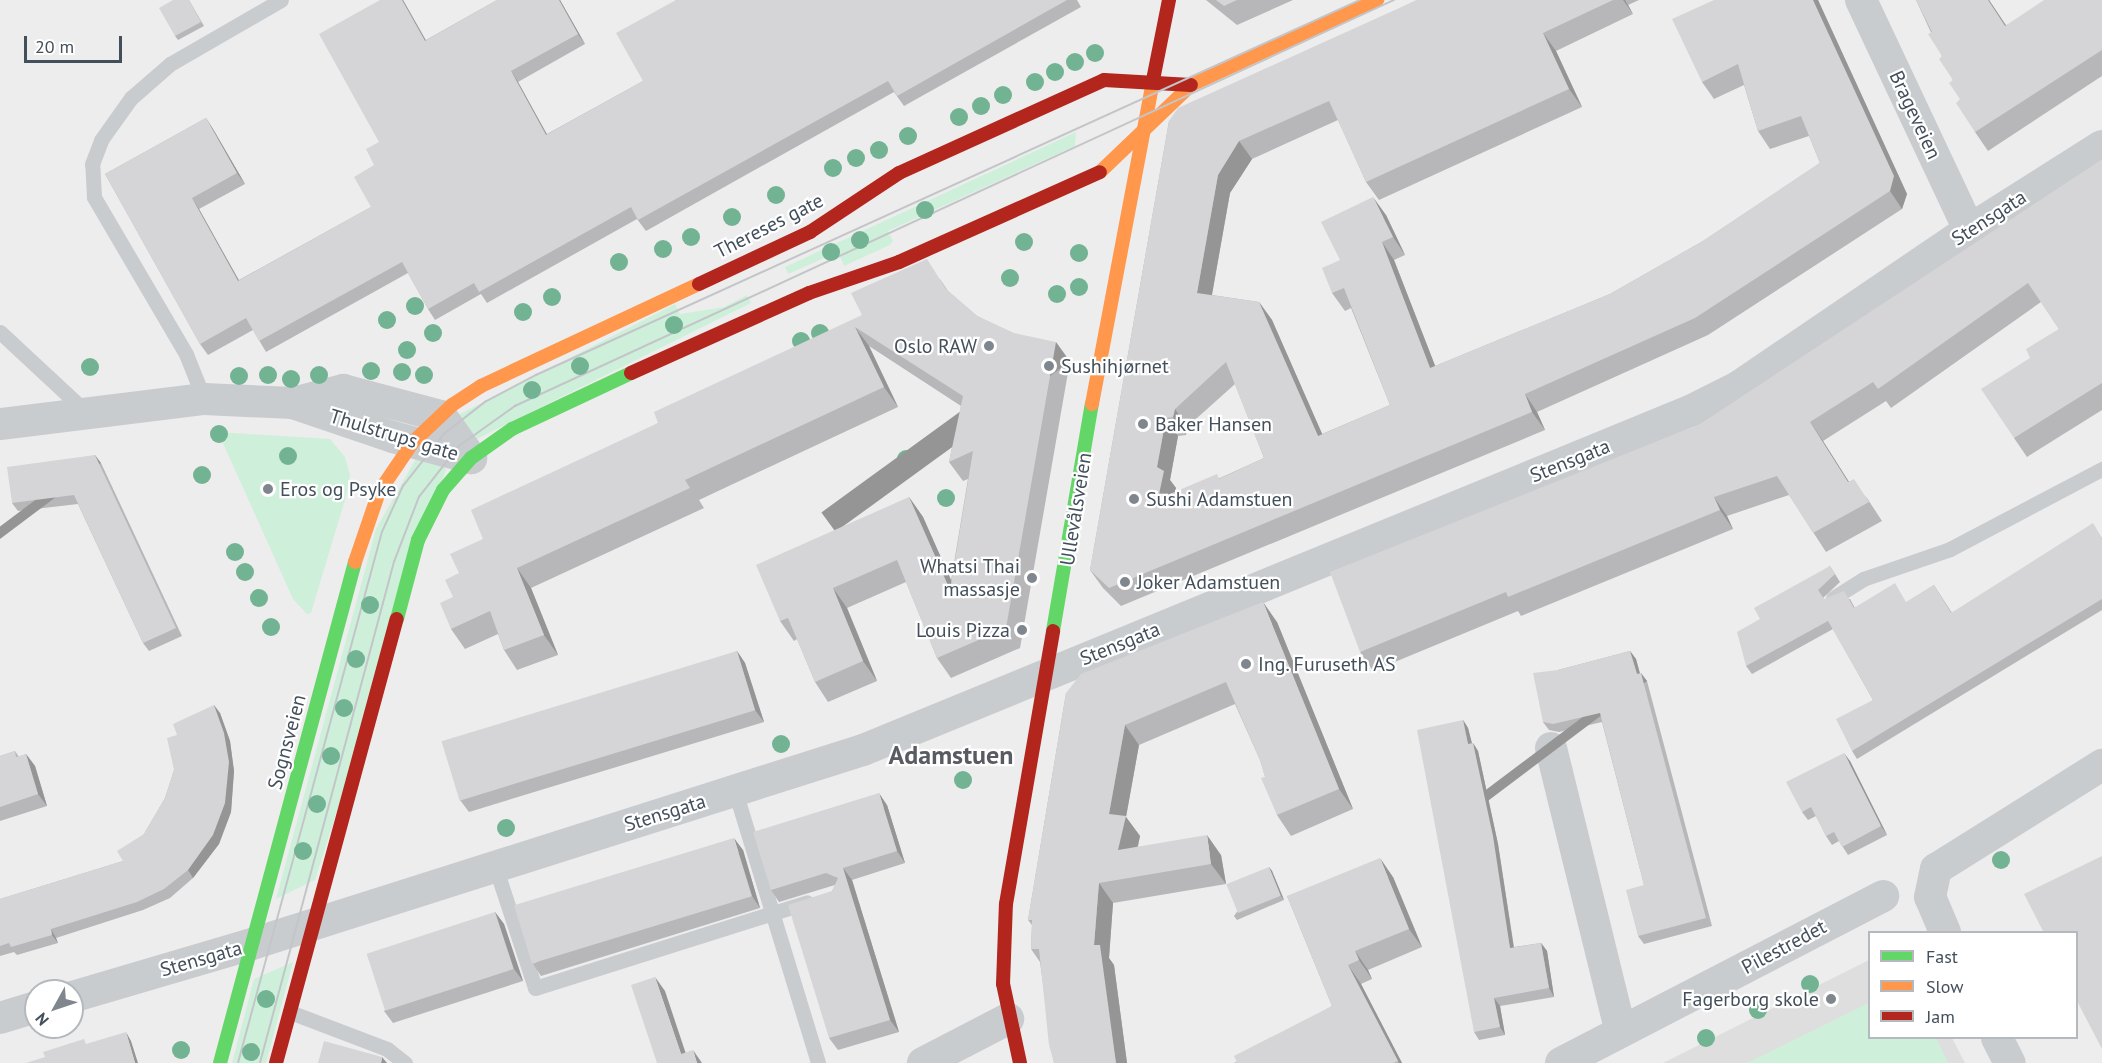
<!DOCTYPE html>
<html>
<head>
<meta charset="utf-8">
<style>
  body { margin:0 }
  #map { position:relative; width:2102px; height:1063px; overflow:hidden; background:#eeeded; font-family:"PT Sans",sans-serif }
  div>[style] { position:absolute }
  .education>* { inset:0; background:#dfdedf }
  .green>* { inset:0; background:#cef0db }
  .lane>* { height:15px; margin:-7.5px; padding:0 7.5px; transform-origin:7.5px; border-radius:7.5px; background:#c9cccf }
  .street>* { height:32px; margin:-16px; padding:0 16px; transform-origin:16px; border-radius:16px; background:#c9cccf }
  .fast>* { height:14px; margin:-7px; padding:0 7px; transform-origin:7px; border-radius:7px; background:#63d668 }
  .slow>* { height:14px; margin:-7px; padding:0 7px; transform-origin:7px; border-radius:7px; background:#ff974d }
  .jam>* { height:14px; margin:-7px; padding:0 7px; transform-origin:7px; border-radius:7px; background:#b3261e }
  .tram>* { height:1.5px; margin:-0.75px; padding:0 0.75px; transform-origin:0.75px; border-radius:0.75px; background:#c3c5c8 }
  .trees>* { width:18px; height:18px; margin:-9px; border-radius:50%; background:#72b393 }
  .wall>* { inset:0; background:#b7b7b9 }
  .shaded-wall>* { inset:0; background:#959596; transform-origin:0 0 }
  .building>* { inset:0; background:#d5d5d7; transform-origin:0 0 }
  .dots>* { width:16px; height:16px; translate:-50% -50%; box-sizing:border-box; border:3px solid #fff; border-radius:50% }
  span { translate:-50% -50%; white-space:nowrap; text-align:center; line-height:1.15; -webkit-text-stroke:4.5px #fff; paint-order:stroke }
  .street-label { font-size:20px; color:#434f5b }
  .poi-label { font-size:20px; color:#434f5b }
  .right { translate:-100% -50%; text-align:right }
  .left { translate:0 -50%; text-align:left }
  .district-label { font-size:26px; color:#585c62; font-weight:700 }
  .legend { position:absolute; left:1868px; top:931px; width:210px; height:108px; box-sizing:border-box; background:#fff; border:2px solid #b4b9bd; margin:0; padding:8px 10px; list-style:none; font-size:18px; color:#434f5b }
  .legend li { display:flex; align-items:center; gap:12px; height:30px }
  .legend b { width:30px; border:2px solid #b4b9bd }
  .north { position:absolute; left:24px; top:979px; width:60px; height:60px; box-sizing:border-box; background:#fff; border:2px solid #b4b9bd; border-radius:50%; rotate:230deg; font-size:16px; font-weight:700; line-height:24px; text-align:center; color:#434f5b }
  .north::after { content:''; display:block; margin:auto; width:21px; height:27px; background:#7f868e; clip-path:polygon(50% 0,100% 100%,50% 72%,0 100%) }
  .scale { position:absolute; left:24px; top:36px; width:98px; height:27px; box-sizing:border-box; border:3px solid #434f5b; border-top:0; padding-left:8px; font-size:18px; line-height:21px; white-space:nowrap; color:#434f5b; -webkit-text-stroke:4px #fff; paint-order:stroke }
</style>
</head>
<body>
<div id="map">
  <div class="education">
    <i style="clip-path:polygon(1869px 960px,1870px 1038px,1952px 1038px,1965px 1063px,1663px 1063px)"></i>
  </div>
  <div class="green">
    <i style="clip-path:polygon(1076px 132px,1075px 146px,888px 231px,893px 241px,890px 245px,844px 266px,838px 252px,788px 274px,785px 267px)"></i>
    <i style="clip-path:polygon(747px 295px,751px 303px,477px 439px,458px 415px,675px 304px,680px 314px,724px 307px)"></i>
    <i style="clip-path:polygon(218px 432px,330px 439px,345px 457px,350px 475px,345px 500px,311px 613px,307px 614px,293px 599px)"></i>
    <i style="clip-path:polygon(422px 448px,446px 469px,315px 880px,276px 899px,376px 529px)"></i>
    <i style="clip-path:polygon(293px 962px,266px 1063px,232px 1063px,254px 979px)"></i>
    <i style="clip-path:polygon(1869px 1003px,1870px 1038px,1936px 1038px,1948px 1063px,1747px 1063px)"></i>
  </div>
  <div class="lane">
    <i style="left:0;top:332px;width:116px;rotate:42.9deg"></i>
    <i style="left:204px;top:399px;width:48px;rotate:-111.8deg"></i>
    <i style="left:186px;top:354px;width:182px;rotate:-120.4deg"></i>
    <i style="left:94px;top:197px;width:33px;rotate:-93deg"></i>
    <i style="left:92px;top:164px;width:26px;rotate:-69deg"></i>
    <i style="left:101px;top:140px;width:52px;rotate:-54.5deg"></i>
    <i style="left:131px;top:98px;width:52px;rotate:-41.1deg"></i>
    <i style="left:170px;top:64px;width:128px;rotate:-30deg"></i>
    <i style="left:1833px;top:598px;width:36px;rotate:-32deg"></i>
    <i style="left:1863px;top:579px;width:92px;rotate:-19deg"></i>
    <i style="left:1950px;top:549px;width:172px;rotate:-27.8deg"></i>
    <i style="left:735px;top:791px;width:284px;rotate:73deg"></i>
    <i style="left:495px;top:866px;width:128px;rotate:71.8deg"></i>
    <i style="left:535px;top:988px;width:285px;rotate:-17.5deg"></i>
    <i style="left:290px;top:1012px;width:104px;rotate:20.9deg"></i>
    <i style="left:387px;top:1049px;width:23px;rotate:38deg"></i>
  </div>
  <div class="street">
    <i style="left:1861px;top:0;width:254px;rotate:64.8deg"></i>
    <i style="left:293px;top:403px;width:106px;rotate:18.8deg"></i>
    <i style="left:393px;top:437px;width:81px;rotate:15.1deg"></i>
    <i style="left:0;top:424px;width:206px;rotate:-7deg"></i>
    <i style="left:204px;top:399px;width:89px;rotate:2.6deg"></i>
    <i style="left:293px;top:403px;width:52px;rotate:-14.6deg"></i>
    <i style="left:343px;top:390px;width:101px;rotate:14.9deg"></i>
    <i style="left:441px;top:416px;width:52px;rotate:54.5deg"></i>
    <i style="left:1551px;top:748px;width:292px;rotate:76.2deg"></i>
    <i style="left:1945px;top:932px;width:38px;rotate:-113deg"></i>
    <i style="left:1930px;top:897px;width:29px;rotate:-78deg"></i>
    <i style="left:1936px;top:869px;width:196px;rotate:-32.1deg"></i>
    <i style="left:72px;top:997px;width:188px;rotate:-16.4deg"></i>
    <i style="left:252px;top:944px;width:641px;rotate:-17.62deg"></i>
    <i style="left:863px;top:750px;width:894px;rotate:-22.29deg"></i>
    <i style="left:1690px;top:411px;width:54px;rotate:-26.6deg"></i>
    <i style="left:1738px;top:387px;width:279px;rotate:-34.2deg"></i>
    <i style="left:1969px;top:230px;width:157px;rotate:-32.3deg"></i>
    <i style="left:0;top:1018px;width:38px;rotate:-17deg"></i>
    <i style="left:1997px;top:1038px;width:28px;rotate:63deg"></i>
    <i style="left:923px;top:1063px;width:96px;rotate:-27.4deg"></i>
    <i style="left:1561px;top:1063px;width:363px;rotate:-27.4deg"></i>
  </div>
  <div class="fast">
    <i style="left:397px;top:619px;width:82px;rotate:-75.1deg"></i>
    <i style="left:418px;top:540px;width:56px;rotate:-63.4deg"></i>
    <i style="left:443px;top:490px;width:43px;rotate:-48.8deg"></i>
    <i style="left:471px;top:458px;width:50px;rotate:-35.3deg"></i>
    <i style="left:512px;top:429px;width:132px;rotate:-25.2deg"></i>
    <i style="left:1053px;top:631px;width:230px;rotate:-80.3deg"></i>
    <i style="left:220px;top:1063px;width:519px;rotate:-74.92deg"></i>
  </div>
  <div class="slow">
    <i style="left:1100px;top:172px;width:126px;rotate:-43.7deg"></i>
    <i style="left:1191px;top:85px;width:205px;rotate:-24.6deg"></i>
    <i style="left:1092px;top:404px;width:330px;rotate:-79.3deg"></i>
    <i style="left:355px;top:562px;width:74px;rotate:-71.1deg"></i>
    <i style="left:379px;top:492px;width:60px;rotate:-55.8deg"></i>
    <i style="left:413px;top:442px;width:54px;rotate:-43.5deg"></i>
    <i style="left:452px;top:405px;width:35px;rotate:-33deg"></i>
    <i style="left:481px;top:386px;width:241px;rotate:-25.1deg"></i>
  </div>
  <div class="jam">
    <i style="left:1153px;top:80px;width:82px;rotate:-78.7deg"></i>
    <i style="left:699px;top:284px;width:123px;rotate:-25.1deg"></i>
    <i style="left:810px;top:232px;width:107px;rotate:-33.5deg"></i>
    <i style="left:899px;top:173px;width:225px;rotate:-24.4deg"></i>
    <i style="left:1104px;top:80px;width:87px;rotate:3.3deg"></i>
    <i style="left:631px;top:373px;width:195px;rotate:-24.2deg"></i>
    <i style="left:809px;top:293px;width:95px;rotate:-19deg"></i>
    <i style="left:899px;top:262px;width:220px;rotate:-24.1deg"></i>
    <i style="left:276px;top:1063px;width:460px;rotate:-74.8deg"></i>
    <i style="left:1020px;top:1063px;width:81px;rotate:-102.1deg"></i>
    <i style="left:1003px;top:984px;width:80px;rotate:-87.9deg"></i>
    <i style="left:1006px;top:904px;width:277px;rotate:-80.2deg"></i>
  </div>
  <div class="tram">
    <i style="left:238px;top:1063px;width:550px;rotate:-74.83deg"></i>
    <i style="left:382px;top:532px;width:51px;rotate:-65.5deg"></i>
    <i style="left:403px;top:486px;width:68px;rotate:-51.6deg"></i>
    <i style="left:445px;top:433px;width:51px;rotate:-37.8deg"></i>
    <i style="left:485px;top:402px;width:58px;rotate:-27.9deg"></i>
    <i style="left:536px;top:375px;width:905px;rotate:-24.47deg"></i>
    <i style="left:260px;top:1063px;width:519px;rotate:-75.03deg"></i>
    <i style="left:394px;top:562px;width:70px;rotate:-69deg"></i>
    <i style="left:419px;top:497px;width:65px;rotate:-51.9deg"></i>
    <i style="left:459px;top:446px;width:69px;rotate:-35.5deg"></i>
    <i style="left:515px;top:406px;width:968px;rotate:-24.79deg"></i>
  </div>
  <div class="trees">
    <i style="left:1095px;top:53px"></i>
    <i style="left:1075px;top:62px"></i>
    <i style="left:1055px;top:72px"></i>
    <i style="left:1035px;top:82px"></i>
    <i style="left:1003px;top:95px"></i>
    <i style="left:981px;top:106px"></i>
    <i style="left:959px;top:117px"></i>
    <i style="left:908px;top:136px"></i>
    <i style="left:879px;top:150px"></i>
    <i style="left:856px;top:158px"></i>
    <i style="left:833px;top:168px"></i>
    <i style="left:776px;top:195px"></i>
    <i style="left:925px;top:210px"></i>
    <i style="left:732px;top:217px"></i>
    <i style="left:691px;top:237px"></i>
    <i style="left:860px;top:240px"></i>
    <i style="left:1024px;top:242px"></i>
    <i style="left:663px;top:249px"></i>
    <i style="left:831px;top:252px"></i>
    <i style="left:1079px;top:253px"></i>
    <i style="left:619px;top:262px"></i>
    <i style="left:1010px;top:278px"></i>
    <i style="left:1079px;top:287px"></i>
    <i style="left:1057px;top:294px"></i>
    <i style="left:552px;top:297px"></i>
    <i style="left:415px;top:306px"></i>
    <i style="left:523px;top:312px"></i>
    <i style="left:387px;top:320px"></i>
    <i style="left:674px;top:325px"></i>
    <i style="left:433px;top:333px"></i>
    <i style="left:820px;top:333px"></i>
    <i style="left:801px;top:341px"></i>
    <i style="left:407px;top:350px"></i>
    <i style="left:580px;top:366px"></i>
    <i style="left:90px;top:367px"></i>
    <i style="left:371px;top:371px"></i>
    <i style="left:402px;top:372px"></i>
    <i style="left:268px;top:375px"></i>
    <i style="left:319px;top:375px"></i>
    <i style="left:424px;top:375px"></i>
    <i style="left:239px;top:376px"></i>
    <i style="left:291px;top:379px"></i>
    <i style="left:532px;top:390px"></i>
    <i style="left:219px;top:434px"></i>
    <i style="left:288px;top:456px"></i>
    <i style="left:906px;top:459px"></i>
    <i style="left:202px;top:475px"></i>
    <i style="left:946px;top:498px"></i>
    <i style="left:235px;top:552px"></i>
    <i style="left:245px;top:572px"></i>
    <i style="left:259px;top:598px"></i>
    <i style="left:370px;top:605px"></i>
    <i style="left:271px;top:627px"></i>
    <i style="left:356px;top:659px"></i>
    <i style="left:344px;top:708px"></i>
    <i style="left:781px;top:744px"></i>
    <i style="left:331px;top:756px"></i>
    <i style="left:963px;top:780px"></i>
    <i style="left:317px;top:804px"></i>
    <i style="left:506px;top:828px"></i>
    <i style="left:303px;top:851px"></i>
    <i style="left:2001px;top:860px"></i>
    <i style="left:1810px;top:984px"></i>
    <i style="left:266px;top:999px"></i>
    <i style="left:1758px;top:1010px"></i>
    <i style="left:1706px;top:1038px"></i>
    <i style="left:181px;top:1050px"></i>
    <i style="left:251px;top:1052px"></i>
  </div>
  <div class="wall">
    <i style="clip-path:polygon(189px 0,204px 26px,178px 40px,175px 36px)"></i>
    <i style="clip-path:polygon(380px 0,403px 0,426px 40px,497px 0,560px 0,585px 44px,518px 82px,547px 134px,643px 81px,676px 0,1077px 0,1081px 7px,904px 106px,894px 92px,646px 231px,637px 219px,487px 303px,481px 294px,435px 320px,428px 309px,408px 273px,266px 352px,253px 330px,208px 355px,200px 344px,105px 174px,206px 118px,213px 129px,245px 184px,199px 209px,239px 280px,371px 207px,374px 165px,379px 142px)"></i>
    <i style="clip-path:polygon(1206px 0,1293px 0,1237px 25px)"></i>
    <i style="clip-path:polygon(evenodd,1417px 0,1639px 0,1628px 5px,1633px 14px,1556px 51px,1582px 107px,1379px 200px,1366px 182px,1338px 120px,1252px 159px,1230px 193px,1212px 295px,1259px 302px,1272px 320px,1322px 434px,1390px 405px,1351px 308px,1345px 311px,1332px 293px,1340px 260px,1386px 215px,1405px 255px,1394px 260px,1435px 366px,1610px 294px,1703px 241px,1820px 163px,1809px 136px,1770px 149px,1758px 131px,1744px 85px,1714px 99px,1702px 82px,1714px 0,1818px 0,1907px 194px,1902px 209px,1708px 335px,1537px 412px,1545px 430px,1121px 606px,1103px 588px,1090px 570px,1169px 121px,1417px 0,1235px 384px,1264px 458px,1220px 478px,1176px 492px,1176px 488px,1170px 480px,1178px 436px,1186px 435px,1187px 427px,1235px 384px)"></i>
    <i style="clip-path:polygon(1916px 0,1989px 0,2006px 25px,2102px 0,2102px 76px,1988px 151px,1975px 132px,1960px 99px,1953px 80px)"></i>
    <i style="clip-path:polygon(2102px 159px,2102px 410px,2027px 457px,2014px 438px,2030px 358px,2059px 329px,2041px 302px,1891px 408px,1886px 401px,1823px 441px,1849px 482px,1867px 498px,1882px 521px,1826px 552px,1789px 495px,1727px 516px,1733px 529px,1521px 616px,1518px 611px,1373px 671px,1360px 652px,1698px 425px)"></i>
    <i style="clip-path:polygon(940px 279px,948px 291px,977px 316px,1070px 361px,1020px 648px,951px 678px,937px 658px,906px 582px,847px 608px,877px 681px,828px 702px,815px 682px,797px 639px,794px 641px,780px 621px,909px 497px,923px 517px,951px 581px,968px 479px,963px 481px,949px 462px,961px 406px,869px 346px,898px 407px,699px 500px,704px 508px,531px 588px,558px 655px,517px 670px,504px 650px,498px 634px,465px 649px,451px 629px,453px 597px,459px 573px,483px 539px,658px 423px)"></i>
    <i style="clip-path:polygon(101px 463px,182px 636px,149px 651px,143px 643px,78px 504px,18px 511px,12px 503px)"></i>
    <i style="clip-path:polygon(2102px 537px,2102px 610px,1857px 759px,1852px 751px,1873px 700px,1833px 629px,1752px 674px,1746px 666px,1760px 619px,1830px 566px,1840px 582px,1823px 598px,1824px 599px,1850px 599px,1855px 608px,1907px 602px,1934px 585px,1952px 613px)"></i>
    <i style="clip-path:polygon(1277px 622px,1353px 809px,1291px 836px,1277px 815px,1260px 760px,1235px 704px,1139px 745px,1126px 817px,1140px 836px,1138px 847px,1221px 855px,1226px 884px,1113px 903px,1109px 958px,1114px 965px,1127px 1063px,1054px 1063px,1040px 962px,1031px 949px,1032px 925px,1028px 920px,1066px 693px)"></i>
    <i style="clip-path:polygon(737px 651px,745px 663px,764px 722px,469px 812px,460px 800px)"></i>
    <i style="clip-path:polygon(1630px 651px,1636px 659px,1640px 673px,1647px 681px,1712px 926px,1644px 944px,1638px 936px,1644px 885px,1602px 722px,1559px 732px,1549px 730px,1543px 722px,1558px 670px)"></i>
    <i style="clip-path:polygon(220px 713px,230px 741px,234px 771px,231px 812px,219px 844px,193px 878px,170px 898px,143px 910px,56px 938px,58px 943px,17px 955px,14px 952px,0 956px,0 899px,123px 861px,144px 834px,165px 798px,174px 770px,177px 735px)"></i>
    <i style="clip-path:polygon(1463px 720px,1468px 728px,1472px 743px,1473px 743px,1478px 751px,1498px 844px,1514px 947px,1541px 943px,1547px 951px,1554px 997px,1500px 1006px,1505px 1035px,1479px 1040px,1474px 1032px)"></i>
    <i style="clip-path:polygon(15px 751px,19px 757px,26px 754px,35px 766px,47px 806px,0 821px,0 756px)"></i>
    <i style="clip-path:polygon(1850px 761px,1887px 835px,1848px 855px,1839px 841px,1832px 845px,1826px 836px,1816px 816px,1808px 820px,1802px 812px)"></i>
    <i style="clip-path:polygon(887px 805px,905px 863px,852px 880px,899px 1032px,838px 1050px,829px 1038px,832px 891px,835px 885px,779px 902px,771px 890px)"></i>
    <i style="clip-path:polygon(743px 850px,760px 908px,541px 976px,533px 964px)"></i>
    <i style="clip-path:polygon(1269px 867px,1272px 871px,1284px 900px,1237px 920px,1234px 916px)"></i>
    <i style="clip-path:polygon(1393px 877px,1422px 947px,1368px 970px,1372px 979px,1361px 984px,1402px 1063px,1234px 1063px,1332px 1006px,1287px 896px)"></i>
    <i style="clip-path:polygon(495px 912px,504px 924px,523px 981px,393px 1023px,384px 1011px)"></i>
  </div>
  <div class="shaded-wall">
    <i style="clip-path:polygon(402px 0,403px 0,432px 52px,425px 41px)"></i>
    <i style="clip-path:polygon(559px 0,560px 0,585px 44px,578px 34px)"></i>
    <i style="clip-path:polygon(1623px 0,1625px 0,1628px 5px,1633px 14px)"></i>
    <i style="clip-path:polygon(1813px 0,1818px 0,1907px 194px,1902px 209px,1890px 191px)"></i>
    <i style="clip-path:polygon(1988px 0,1989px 0,2018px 44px,2005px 26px)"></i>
    <i style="clip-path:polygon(1543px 33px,1556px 51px,1582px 107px,1569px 89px)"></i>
    <i style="clip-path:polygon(511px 71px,518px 82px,553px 146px,546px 135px)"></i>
    <i style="clip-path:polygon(206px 118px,213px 129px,245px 184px,237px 173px)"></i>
    <i style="clip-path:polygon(1239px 141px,1252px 159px,1230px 193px,1209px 311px,1197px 293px,1218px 175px)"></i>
    <i style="clip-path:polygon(1373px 197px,1386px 215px,1405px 255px,1393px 237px)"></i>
    <i style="clip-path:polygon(192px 198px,199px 209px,245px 292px,238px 281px)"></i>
    <i style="clip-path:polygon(1382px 242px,1394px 260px,1443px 386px,1430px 368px)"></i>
    <i style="clip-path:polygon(1259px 302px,1272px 320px,1331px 454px,1318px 436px)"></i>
    <i style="clip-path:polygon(855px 327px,869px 346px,898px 407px,884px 387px)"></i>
    <i style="left:1056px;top:342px;width:24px;height:290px;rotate:54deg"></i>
    <i style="clip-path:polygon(1525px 394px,1537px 412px,1545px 430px,1532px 412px)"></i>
    <i style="clip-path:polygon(1175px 409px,1187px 427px,1186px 435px,1173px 417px)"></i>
    <i style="clip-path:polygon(1166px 418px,1178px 436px,1170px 480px,1176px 488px,1171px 517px,1158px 499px,1157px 467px)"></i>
    <i style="clip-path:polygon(1810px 422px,1823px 441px,1861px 501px,1848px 482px)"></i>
    <i style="left:95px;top:455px;width:10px;height:191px;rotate:53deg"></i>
    <i style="clip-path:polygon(909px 497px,923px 517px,964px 609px,950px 590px)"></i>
    <i style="clip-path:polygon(1714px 497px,1727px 516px,1733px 529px,1720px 510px)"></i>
    <i style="clip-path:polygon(517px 568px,531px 588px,558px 655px,544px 635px)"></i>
    <i style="clip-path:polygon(833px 588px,847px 608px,877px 681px,863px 661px)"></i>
    <i style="clip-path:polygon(1263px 602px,1277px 622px,1353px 809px,1339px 789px)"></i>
    <i style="clip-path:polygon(737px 651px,745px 663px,764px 722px,755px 710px)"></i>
    <i style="clip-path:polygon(1630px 651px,1636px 659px,1642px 682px,1637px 674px)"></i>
    <i style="left:1641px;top:673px;width:10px;height:253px;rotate:53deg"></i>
    <i style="clip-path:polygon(214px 705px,220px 713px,230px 741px,234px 771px,231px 812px,219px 844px,193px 878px,188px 870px)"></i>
    <i style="clip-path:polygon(1463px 720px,1468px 728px,1474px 752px,1468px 744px)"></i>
    <i style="clip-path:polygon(1125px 725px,1139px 745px,1126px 817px,1140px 836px,1132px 870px,1118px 850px,1109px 814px)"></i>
    <i style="clip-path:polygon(1473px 743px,1478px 751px,1498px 844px,1515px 956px,1510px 948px)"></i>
    <i style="clip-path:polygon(1844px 753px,1850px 761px,1887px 835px,1881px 826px)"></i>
    <i style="clip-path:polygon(26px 754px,35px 766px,47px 806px,38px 794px)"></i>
    <i style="clip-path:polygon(879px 793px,887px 805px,905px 863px,897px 851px)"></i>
    <i style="clip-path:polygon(1207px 835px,1221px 855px,1226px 884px,1211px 864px)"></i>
    <i style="clip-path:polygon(734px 838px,743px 850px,760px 908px,752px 896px)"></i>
    <i style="clip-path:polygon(1380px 858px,1393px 877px,1422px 947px,1409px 929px)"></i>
    <i style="clip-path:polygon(1269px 867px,1272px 871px,1284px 900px,1281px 896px)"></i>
    <i style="clip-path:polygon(843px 868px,852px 880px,899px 1032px,890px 1020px)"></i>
    <i style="clip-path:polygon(1099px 883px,1113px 903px,1109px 958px,1114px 965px,1127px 1063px,1116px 1063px,1094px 945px)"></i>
    <i style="clip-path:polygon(495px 912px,504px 924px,523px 981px,514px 969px)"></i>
    <i style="clip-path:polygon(51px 929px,56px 938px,58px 943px,52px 935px)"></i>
    <i style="clip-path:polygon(1541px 943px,1547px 951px,1554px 997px,1549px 988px)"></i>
    <i style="clip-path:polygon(1355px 951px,1368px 970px,1372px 979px,1359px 960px)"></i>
    <i style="clip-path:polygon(1348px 965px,1361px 984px,1402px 1063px,1399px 1063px,1398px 1061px)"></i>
    <i style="clip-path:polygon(655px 977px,665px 991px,689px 1063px,681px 1054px)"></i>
    <i style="clip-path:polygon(1494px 998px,1500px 1006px,1505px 1035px,1500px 1027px)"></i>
    <i style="clip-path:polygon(126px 1032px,131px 1041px,138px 1063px,135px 1063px)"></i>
    <i style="clip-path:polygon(693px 1050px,702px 1063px,697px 1063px)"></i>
    <i style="clip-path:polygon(382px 1057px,387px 1063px,381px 1063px)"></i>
  </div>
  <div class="building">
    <i style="clip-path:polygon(173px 0,189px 0,201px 22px,175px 36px,159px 8px)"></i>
    <i style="clip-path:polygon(380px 0,402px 0,425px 41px,497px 0,559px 0,578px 34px,511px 71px,546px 135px,643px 81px,616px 33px,676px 0,1067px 0,897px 96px,888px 81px,638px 220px,631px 207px,479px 292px,474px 283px,428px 309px,402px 262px,259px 341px,246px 318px,200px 344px,105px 174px,206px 118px,237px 173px,192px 198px,238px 281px,371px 207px,354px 177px,374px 165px,366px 149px,379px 142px,319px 34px)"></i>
    <i style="clip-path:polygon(1216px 0,1237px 0,1224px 6px)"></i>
    <i style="clip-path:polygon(evenodd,1417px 0,1613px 0,1543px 33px,1569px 89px,1366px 182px,1329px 101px,1239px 141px,1218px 175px,1197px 293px,1259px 302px,1318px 436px,1390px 405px,1344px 288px,1332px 293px,1322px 268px,1340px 260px,1321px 222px,1373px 197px,1393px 237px,1382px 242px,1430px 368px,1610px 294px,1703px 241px,1820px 163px,1801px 116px,1758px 131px,1738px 64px,1702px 82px,1672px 19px,1714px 0,1813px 0,1894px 176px,1890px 191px,1695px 318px,1525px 394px,1532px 412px,1109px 588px,1090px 570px,1169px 121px,1178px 108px,1417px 0,1226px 362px,1264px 458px,1219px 479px,1217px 474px,1158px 499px,1164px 471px,1157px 467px,1166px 418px,1173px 417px,1175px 409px,1226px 362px)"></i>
    <i style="clip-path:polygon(1916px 0,1988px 0,2005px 26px,2044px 0,2102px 0,2102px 50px,1975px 132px,1956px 103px,1960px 99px,1949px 83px,1953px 80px,1939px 59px,1942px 56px,1928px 34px,1932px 32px)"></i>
    <i style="clip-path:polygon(2102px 159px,2102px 383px,2014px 438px,1981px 389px,2030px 358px,2026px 349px,2059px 329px,2028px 283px,1878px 389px,1873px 382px,1810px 422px,1848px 482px,1854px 479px,1869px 502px,1813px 533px,1777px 476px,1714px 497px,1720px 510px,1508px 597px,1506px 592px,1360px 652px,1330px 572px,1698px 425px)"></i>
    <i style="clip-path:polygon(927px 259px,946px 289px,977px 316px,1014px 333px,1056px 342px,1006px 628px,937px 658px,897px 560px,833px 588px,863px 661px,815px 682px,788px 618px,780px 621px,756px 565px,909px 497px,950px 590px,973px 451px,949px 462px,963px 396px,855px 327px,884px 387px,685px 480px,690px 488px,517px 568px,544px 635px,504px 650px,490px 611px,451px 629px,440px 603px,453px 597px,445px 580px,459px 573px,450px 554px,483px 539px,471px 510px,658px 423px,654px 412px,862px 315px,851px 293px)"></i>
    <i style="clip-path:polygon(95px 455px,176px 628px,143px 643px,74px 495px,12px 503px,7px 467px)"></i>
    <i style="clip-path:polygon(2093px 523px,2102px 538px,2102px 599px,1852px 751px,1836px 719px,1873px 700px,1828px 621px,1746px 666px,1737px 632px,1760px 619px,1754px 608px,1830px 566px,1835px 574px,1818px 590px,1824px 599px,1844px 591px,1854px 608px,1895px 583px,1906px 602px,1934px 585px,1951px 613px)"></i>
    <i style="clip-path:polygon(1263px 602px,1339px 789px,1277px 815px,1261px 778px,1265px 777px,1260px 760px,1226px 682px,1125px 725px,1109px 814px,1126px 816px,1118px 850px,1207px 835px,1211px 864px,1099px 883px,1094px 945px,1100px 945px,1116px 1063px,1054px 1063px,1049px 1045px,1039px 949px,1031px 949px,1032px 920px,1028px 920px,1066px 693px,1081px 674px)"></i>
    <i style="left:737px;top:651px;width:62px;height:309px;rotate:73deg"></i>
    <i style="clip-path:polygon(1630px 651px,1637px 674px,1641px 673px,1706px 918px,1638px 936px,1626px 890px,1644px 885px,1600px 713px,1553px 724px,1543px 722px,1533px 673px,1558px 670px)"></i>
    <i style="clip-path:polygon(214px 705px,224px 733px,229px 762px,225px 803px,213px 835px,188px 870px,164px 889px,137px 902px,51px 929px,52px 935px,11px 947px,9px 943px,0 946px,0 899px,123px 861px,117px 851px,144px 834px,165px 798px,174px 770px,167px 738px,177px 735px,173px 724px)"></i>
    <i style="clip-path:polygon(1463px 720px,1468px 744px,1473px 743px,1493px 836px,1510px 948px,1541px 943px,1549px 988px,1494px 998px,1500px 1027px,1474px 1032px,1417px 730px)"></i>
    <i style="clip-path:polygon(15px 751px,16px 757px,26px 754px,38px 794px,0 807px,0 756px)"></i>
    <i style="clip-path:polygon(1844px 753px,1881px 826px,1842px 847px,1834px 832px,1826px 836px,1811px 807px,1802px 812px,1786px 782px)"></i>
    <i style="clip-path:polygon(879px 793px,897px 851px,843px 868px,890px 1020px,829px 1038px,788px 905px,832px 891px,838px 878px,826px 873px,771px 890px,753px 832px)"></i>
    <i style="left:734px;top:838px;width:61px;height:230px;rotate:73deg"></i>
    <i style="clip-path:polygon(2102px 856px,2102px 1049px,2076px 999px,2076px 933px,2044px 933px,2024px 894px)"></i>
    <i style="clip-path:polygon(1380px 858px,1409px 929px,1355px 951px,1359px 960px,1348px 965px,1398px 1061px,1393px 1063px,1234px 1063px,1237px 1062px,1234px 1056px,1332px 1006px,1287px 896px)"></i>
    <i style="left:1269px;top:867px;width:31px;height:46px;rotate:68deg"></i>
    <i style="left:495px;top:912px;width:60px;height:135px;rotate:72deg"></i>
    <i style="clip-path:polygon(655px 977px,681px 1054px,693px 1050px,697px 1063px,657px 1063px,631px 985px)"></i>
    <i style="clip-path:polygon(126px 1032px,135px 1063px,26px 1063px,45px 1057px,43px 1052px,84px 1039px,86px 1044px)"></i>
    <i style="clip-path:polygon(324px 1041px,382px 1057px,381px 1063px,318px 1063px)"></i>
  </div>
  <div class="dots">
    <i style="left:989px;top:346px;background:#7f868e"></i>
    <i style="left:1049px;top:366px;background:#7f868e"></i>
    <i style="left:1143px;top:424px;background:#7f868e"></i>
    <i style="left:268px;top:489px;background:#7f868e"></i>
    <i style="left:1134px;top:499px;background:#7f868e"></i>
    <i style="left:1032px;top:578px;background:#7f868e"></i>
    <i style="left:1125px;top:582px;background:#7f868e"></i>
    <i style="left:1022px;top:630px;background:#7f868e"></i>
    <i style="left:1246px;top:664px;background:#7f868e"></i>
    <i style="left:1831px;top:999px;background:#7f868e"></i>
  </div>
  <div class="street-label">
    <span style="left:1915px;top:115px;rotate:65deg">Brageveien</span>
    <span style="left:1989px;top:218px;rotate:-33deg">Stensgata</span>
    <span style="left:769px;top:226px;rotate:-27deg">Thereses gate</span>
    <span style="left:394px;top:435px;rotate:17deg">Thulstrups gate</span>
    <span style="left:1570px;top:461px;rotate:-22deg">Stensgata</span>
    <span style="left:1076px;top:509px;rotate:-81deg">Ullevålsveien</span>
    <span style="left:1120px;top:644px;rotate:-22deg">Stensgata</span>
    <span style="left:287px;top:742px;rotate:-75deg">Sognsveien</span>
    <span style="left:665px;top:813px;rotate:-17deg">Stensgata</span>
    <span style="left:1784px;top:947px;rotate:-28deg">Pilestredet</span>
    <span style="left:201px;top:959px;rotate:-16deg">Stensgata</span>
  </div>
  <div class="poi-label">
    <span class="right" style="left:977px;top:346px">Oslo RAW</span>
    <span class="left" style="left:1061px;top:366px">Sushihjørnet</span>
    <span class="left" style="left:1155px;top:424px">Baker Hansen</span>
    <span class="left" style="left:280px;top:489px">Eros og Psyke</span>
    <span class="left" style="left:1146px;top:499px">Sushi Adamstuen</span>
    <span class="right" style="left:1020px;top:578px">Whatsi Thai<br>massasje</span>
    <span class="left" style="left:1137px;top:582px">Joker Adamstuen</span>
    <span class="right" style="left:1010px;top:630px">Louis Pizza</span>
    <span class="left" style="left:1258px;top:664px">Ing. Furuseth AS</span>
    <span class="right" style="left:1819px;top:999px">Fagerborg skole</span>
  </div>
  <div class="district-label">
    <span style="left:951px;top:755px">Adamstuen</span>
  </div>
  <ul class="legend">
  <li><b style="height:8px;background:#63d668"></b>Fast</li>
  <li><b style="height:8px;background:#ff974d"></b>Slow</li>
  <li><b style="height:8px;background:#b3261e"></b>Jam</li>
  </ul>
  <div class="north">N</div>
  <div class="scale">20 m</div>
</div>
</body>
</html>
